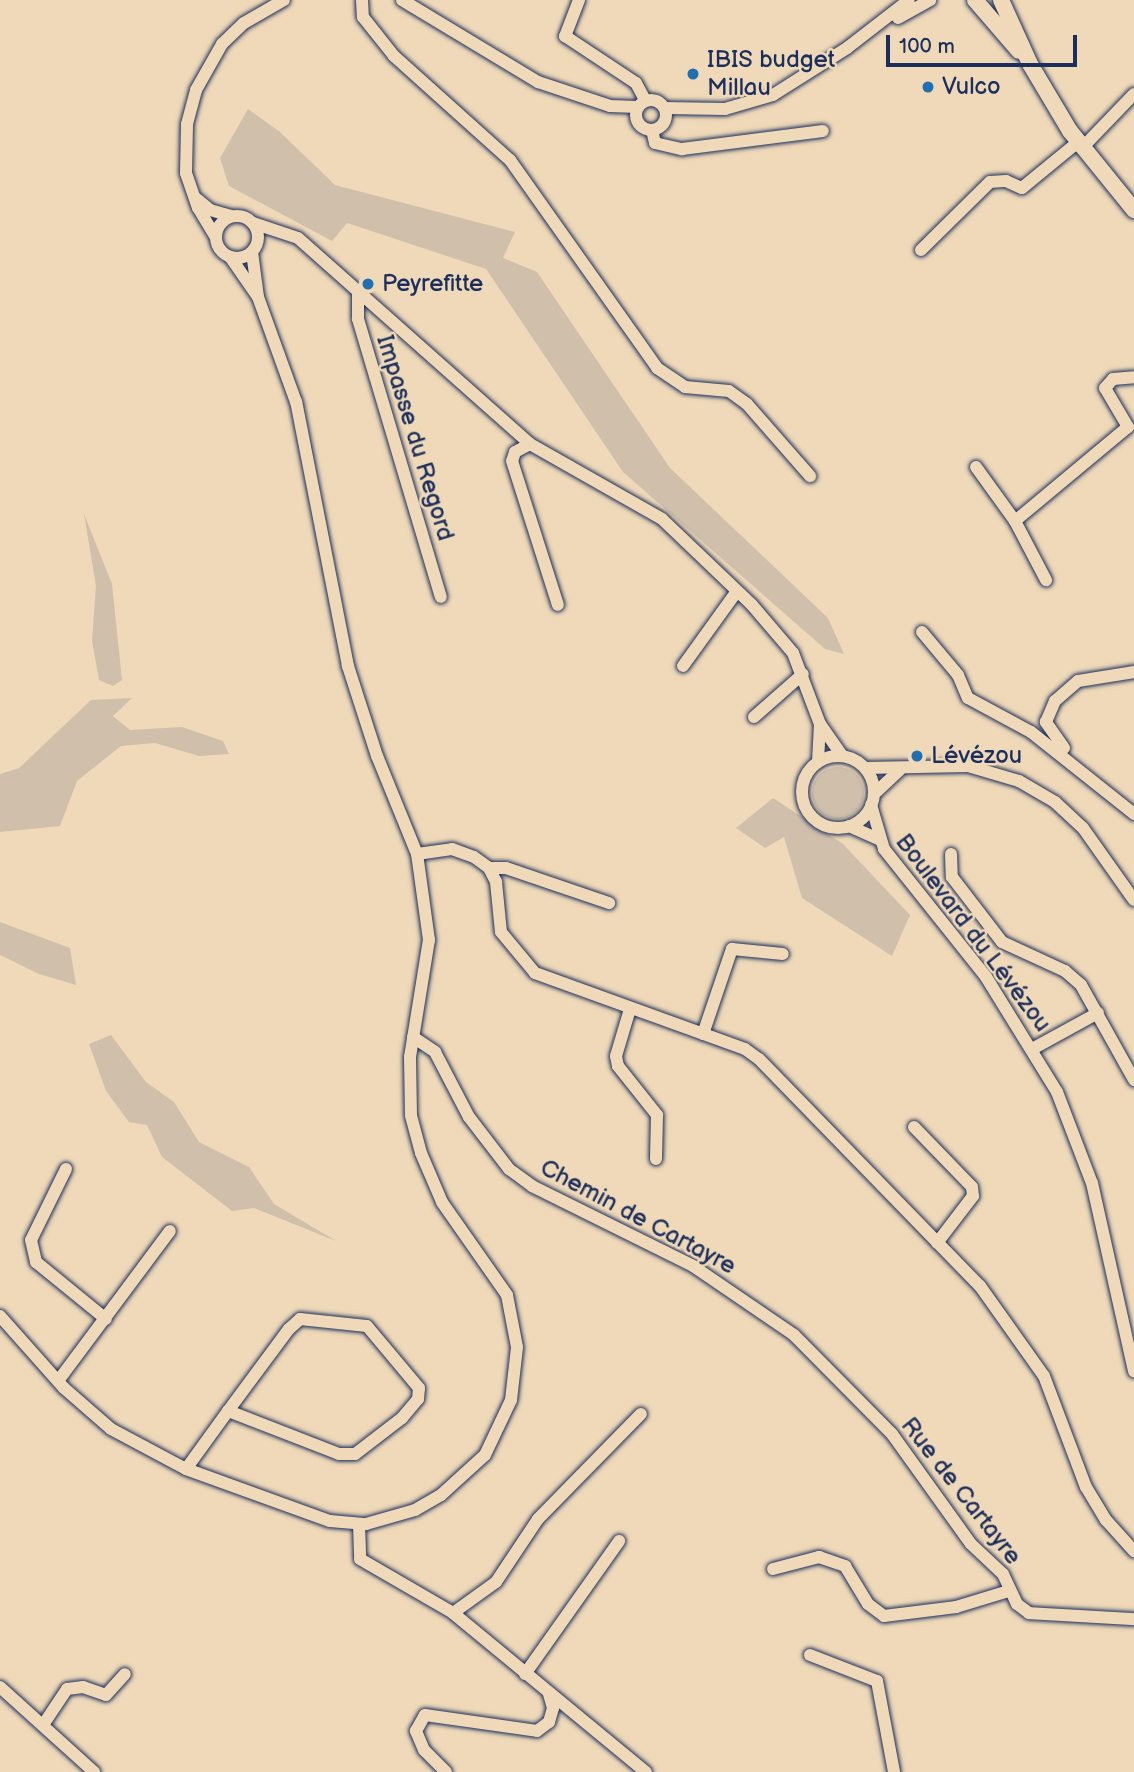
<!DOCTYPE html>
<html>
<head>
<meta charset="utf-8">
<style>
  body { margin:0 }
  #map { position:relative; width:1134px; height:1772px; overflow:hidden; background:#efd9b8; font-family:"Balsamiq Sans",sans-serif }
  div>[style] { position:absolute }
  .green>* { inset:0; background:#d0c0ab }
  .round { border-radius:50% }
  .roads { filter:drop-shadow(0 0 2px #1b2f5e) drop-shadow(0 0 2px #1b2f5e) }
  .minor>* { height:12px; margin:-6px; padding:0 6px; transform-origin:6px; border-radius:6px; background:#efd9b8 }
  .minor>.ring { margin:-6px; padding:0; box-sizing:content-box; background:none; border:12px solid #efd9b8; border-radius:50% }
  .major>* { height:16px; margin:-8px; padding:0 8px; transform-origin:8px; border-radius:8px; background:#efd9b8 }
  .dots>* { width:19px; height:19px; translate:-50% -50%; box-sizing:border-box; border:4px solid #efd9b8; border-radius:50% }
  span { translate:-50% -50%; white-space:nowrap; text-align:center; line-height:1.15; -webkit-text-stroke:5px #efd9b8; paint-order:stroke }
  .poi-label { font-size:24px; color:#1b2f5e }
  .left { translate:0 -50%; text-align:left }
  .street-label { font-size:24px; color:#1b2f5e }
  .scale { position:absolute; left:886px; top:35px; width:191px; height:32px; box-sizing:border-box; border:4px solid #1b2f5e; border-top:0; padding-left:9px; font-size:21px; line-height:24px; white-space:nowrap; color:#1b2f5e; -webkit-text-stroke:5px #efd9b8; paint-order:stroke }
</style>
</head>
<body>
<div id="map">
  <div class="green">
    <i style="clip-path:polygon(248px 109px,280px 132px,335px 185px,515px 232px,503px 258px,537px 272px,670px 468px,828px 618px,844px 654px,825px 649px,623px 472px,486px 269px,347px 223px,332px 241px,229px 186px,220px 158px)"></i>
    <i style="clip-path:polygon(84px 514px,112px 584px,122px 680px,113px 686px,99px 680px,92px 641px,96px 586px)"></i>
    <i style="clip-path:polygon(132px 698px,113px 716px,130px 730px,182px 727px,223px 741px,229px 754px,199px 756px,155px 743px,121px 746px,77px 781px,60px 826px,0 832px,0 774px,19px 768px,91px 700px)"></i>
    <i class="round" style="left:812px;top:767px;width:52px;height:52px"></i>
    <i style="clip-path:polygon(773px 798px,843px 844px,910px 915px,892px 956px,802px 898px,784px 837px,765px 848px,736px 828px)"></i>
    <i style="clip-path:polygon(0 922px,70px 948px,76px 985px,39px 974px,0 955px)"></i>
    <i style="clip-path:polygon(111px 1035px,146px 1082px,174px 1102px,199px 1142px,249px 1167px,274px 1204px,336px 1241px,254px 1208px,232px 1211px,162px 1157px,147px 1125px,129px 1122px,106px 1091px,89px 1044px)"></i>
  </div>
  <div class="roads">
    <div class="minor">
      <i style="left:362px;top:0;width:17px;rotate:87deg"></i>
      <i style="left:363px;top:17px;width:50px;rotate:51.5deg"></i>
      <i style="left:394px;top:56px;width:156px;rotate:41.9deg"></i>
      <i style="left:510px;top:160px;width:255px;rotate:54.7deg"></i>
      <i style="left:657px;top:368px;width:34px;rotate:34deg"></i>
      <i style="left:685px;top:387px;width:44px;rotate:5.2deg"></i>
      <i style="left:729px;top:391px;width:22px;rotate:36deg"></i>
      <i style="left:747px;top:404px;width:96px;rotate:48.8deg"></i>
      <i style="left:402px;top:0;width:159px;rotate:31.1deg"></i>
      <i style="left:538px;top:82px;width:76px;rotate:18.4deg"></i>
      <i style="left:610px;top:106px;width:27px;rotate:2deg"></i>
      <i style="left:579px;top:0;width:39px;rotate:111deg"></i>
      <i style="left:565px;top:36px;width:85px;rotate:33.5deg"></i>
      <i style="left:636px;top:83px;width:19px;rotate:62deg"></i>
      <i style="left:898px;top:18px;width:37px;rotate:-29deg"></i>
      <i class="ring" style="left:636px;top:100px;width:18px;height:18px"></i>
      <i style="left:665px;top:108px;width:60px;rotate:1deg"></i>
      <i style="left:725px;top:109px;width:50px;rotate:-16.3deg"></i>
      <i style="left:773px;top:95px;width:88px;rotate:-32.4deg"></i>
      <i style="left:847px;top:48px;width:78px;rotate:-37.7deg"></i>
      <i style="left:652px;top:130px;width:13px;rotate:77deg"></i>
      <i style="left:655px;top:143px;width:28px;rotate:13deg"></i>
      <i style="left:682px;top:149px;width:142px;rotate:-7.3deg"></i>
      <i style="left:1082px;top:148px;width:75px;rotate:-46.1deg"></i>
      <i style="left:197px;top:199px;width:17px;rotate:40deg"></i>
      <i style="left:210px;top:210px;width:22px;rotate:16deg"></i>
      <i class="ring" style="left:216px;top:216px;width:30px;height:30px"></i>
      <i style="left:253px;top:223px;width:47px;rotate:18.4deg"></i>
      <i style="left:298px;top:238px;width:310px;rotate:41.6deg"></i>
      <i style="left:530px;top:444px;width:152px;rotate:29.6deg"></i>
      <i style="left:662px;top:519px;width:124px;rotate:43.7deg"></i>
      <i style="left:752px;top:605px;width:63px;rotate:49.5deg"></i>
      <i style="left:793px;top:653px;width:76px;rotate:69.2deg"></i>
      <i style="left:820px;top:724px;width:39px;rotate:55deg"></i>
      <i style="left:215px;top:236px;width:33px;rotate:-121deg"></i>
      <i style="left:198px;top:208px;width:37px;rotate:-109deg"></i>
      <i style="left:186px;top:173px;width:49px;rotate:-88.8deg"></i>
      <i style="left:187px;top:124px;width:35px;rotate:-75deg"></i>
      <i style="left:196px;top:90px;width:53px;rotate:-60.5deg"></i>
      <i style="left:222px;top:44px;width:30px;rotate:-44deg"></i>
      <i style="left:244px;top:23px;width:46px;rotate:-29.9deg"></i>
      <i style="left:921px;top:250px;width:97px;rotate:-44.6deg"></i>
      <i style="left:990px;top:182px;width:16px;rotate:-4deg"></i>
      <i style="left:1006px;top:181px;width:17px;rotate:24deg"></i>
      <i style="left:1022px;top:188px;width:72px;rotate:-39.4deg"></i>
      <i style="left:231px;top:258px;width:47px;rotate:55.3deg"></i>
      <i style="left:258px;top:297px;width:45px;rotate:-97.6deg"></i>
      <i style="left:358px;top:290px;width:29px;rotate:90deg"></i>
      <i style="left:358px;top:319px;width:290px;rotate:73.4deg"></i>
      <i style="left:530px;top:444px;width:17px;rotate:152deg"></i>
      <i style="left:515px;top:452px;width:9px;rotate:108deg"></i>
      <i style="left:512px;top:461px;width:151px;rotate:72.3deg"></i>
      <i style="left:976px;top:467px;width:67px;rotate:54.2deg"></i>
      <i style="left:1015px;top:521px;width:147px;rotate:-39.8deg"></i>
      <i style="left:1128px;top:427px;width:45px;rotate:-120.5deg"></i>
      <i style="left:1105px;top:388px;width:12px;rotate:-48deg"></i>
      <i style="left:1113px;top:379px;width:21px;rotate:-5deg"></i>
      <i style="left:1015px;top:521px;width:67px;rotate:62.3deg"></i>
      <i style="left:922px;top:632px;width:56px;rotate:50.1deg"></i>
      <i style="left:958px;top:675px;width:25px;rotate:67deg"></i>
      <i style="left:968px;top:698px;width:72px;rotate:28.4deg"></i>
      <i style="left:1031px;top:732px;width:132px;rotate:38.5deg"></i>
      <i style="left:683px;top:666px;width:92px;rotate:-54.2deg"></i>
      <i style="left:754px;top:717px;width:65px;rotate:-41.3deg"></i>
      <i style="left:1064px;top:748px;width:32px;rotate:-125deg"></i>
      <i style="left:1046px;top:722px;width:23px;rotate:-67deg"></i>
      <i style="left:1055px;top:701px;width:30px;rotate:-41deg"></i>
      <i style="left:1078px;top:681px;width:57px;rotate:-9.1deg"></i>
      <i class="ring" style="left:802px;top:756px;width:60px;height:60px"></i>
      <i style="left:818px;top:762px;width:38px;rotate:-87deg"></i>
      <i style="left:866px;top:768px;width:102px;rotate:-1.1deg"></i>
      <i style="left:968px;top:766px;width:53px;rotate:16.4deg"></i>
      <i style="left:1019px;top:781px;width:42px;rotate:30.3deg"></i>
      <i style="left:1055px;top:802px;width:38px;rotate:43deg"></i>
      <i style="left:1083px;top:828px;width:88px;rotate:54.7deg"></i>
      <i style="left:874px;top:794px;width:35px;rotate:-43deg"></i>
      <i style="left:871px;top:805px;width:46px;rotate:73.5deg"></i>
      <i style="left:884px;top:849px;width:164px;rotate:51.4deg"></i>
      <i style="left:986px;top:977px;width:135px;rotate:58.3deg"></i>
      <i style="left:1057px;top:1092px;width:97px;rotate:69deg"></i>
      <i style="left:1092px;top:1183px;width:193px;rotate:77.4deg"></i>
      <i style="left:849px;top:826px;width:32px;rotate:24deg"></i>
      <i style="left:417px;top:854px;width:35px;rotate:-8deg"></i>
      <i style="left:452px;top:849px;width:23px;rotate:20deg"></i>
      <i style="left:474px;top:857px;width:19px;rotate:36deg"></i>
      <i style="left:489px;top:868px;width:16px;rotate:63deg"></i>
      <i style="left:496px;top:882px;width:50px;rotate:84.3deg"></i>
      <i style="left:501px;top:932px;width:53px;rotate:50.3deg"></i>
      <i style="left:535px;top:973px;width:223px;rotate:19.9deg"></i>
      <i style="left:745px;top:1049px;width:17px;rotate:36deg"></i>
      <i style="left:759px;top:1059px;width:317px;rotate:45.8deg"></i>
      <i style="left:980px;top:1286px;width:110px;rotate:54.6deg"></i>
      <i style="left:1044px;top:1376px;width:119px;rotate:69.3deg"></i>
      <i style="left:1086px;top:1487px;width:39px;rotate:59deg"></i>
      <i style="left:1106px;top:1520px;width:42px;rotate:47.9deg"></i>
      <i style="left:951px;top:854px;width:23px;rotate:88deg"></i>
      <i style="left:952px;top:877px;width:82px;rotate:52.4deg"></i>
      <i style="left:1002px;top:942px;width:69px;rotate:24.7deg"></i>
      <i style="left:1065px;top:971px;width:21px;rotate:41deg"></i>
      <i style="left:1081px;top:985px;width:109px;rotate:60.8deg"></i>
      <i style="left:489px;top:868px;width:17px"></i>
      <i style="left:506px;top:868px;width:109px;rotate:18.8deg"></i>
      <i style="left:630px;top:1009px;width:49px;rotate:106.6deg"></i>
      <i style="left:616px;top:1056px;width:10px;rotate:79deg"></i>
      <i style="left:618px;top:1066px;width:63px;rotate:51.5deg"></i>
      <i style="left:657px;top:1115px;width:44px;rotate:91.3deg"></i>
      <i style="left:703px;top:1034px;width:90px;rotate:-71.2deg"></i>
      <i style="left:732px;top:949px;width:51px;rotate:5.6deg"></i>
      <i style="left:413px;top:1037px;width:27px;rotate:34deg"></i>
      <i style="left:435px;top:1052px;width:73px;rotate:62.4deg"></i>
      <i style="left:469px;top:1117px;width:66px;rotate:52.4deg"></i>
      <i style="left:509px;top:1169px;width:29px;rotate:36deg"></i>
      <i style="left:532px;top:1186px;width:180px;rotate:26.4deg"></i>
      <i style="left:693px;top:1266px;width:122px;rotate:34.3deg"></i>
      <i style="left:794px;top:1335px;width:139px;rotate:45.3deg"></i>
      <i style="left:892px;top:1434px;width:135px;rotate:54.3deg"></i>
      <i style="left:971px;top:1544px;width:44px;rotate:43.2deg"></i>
      <i style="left:1003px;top:1574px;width:33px;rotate:65deg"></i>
      <i style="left:1017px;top:1604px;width:15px;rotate:37deg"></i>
      <i style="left:1029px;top:1613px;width:105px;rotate:3.3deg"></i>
      <i style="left:1034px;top:1048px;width:73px;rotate:-28.7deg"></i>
      <i style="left:914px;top:1127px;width:83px;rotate:46deg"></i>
      <i style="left:972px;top:1187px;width:9px;rotate:84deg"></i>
      <i style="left:973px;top:1196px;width:59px;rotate:127.5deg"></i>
      <i style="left:66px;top:1169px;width:79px;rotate:116.2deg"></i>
      <i style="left:31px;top:1240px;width:23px;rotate:77deg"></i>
      <i style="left:36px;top:1262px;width:90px;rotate:39.2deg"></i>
      <i style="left:0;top:1316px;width:96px;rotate:48.4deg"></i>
      <i style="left:64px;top:1388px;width:62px;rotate:41.1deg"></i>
      <i style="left:111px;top:1429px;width:85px;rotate:28.1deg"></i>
      <i style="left:186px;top:1469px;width:153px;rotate:19.9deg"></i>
      <i style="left:330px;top:1521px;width:36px;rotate:5deg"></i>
      <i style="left:366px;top:1524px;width:51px;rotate:-15.9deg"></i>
      <i style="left:415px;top:1510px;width:30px;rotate:-30deg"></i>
      <i style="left:441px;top:1495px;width:59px;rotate:-42.3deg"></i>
      <i style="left:485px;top:1455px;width:61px;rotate:-64.7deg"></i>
      <i style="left:511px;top:1400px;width:53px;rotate:-83.5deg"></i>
      <i style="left:517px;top:1347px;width:53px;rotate:-100.9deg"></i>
      <i style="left:507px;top:1295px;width:113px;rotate:-125deg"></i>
      <i style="left:442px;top:1202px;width:53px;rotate:-113.2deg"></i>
      <i style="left:421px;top:1153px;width:39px;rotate:-105deg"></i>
      <i style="left:411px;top:1115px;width:58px;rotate:-91deg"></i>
      <i style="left:410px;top:1057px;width:119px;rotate:-80.8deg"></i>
      <i style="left:429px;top:940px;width:87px;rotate:-97.9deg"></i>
      <i style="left:417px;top:854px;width:106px;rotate:-112.2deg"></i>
      <i style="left:377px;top:756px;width:95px;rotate:-107.9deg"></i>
      <i style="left:348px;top:666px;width:269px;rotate:-101.1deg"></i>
      <i style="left:296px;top:402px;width:112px;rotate:-109.9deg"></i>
      <i style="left:58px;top:1381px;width:187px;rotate:-53.3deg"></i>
      <i style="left:186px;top:1469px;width:72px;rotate:-54.1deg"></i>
      <i style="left:228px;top:1411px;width:102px;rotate:-53.4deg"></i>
      <i style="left:289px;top:1329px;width:15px;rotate:-42deg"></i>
      <i style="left:300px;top:1319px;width:67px;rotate:6deg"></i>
      <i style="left:367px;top:1326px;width:81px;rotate:50deg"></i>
      <i style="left:419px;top:1388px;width:11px;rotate:95deg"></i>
      <i style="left:418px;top:1399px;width:25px;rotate:130deg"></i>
      <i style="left:402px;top:1418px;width:59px;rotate:142.5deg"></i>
      <i style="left:355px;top:1454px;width:16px;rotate:180deg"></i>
      <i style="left:339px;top:1454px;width:119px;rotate:-158.8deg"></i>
      <i style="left:359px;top:1524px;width:35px;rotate:88deg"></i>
      <i style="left:360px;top:1559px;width:108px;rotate:30.1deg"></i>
      <i style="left:453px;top:1613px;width:250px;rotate:39.5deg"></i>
      <i style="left:773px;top:1569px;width:48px;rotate:-14.6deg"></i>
      <i style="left:819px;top:1557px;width:28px;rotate:19deg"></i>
      <i style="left:845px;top:1566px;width:44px;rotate:58.8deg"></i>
      <i style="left:868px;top:1604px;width:20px;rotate:37deg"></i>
      <i style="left:884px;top:1616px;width:73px;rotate:-7.1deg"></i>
      <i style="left:956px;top:1607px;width:55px;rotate:-16.8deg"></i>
      <i style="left:453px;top:1613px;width:53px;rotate:-35.8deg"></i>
      <i style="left:496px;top:1582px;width:76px;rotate:-56.3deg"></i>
      <i style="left:538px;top:1519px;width:147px;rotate:-45.6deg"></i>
      <i style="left:810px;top:1655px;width:72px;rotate:21.2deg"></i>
      <i style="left:877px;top:1681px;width:93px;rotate:79.4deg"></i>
      <i style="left:525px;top:1674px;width:163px;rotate:-54.7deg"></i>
      <i style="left:0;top:1687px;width:127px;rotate:42.1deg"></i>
      <i style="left:43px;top:1725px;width:43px;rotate:-56.3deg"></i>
      <i style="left:67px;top:1689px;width:16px;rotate:-7deg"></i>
      <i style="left:83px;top:1687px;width:24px;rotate:19deg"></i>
      <i style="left:106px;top:1695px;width:28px;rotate:-48deg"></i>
      <i style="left:446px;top:1772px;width:31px;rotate:-135deg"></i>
      <i style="left:424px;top:1750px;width:21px;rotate:-113deg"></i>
      <i style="left:416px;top:1731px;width:18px;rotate:-61deg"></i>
      <i style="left:425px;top:1715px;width:113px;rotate:8.1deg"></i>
      <i style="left:537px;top:1731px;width:15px;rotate:-37deg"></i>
      <i style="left:549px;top:1722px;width:15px;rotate:-74deg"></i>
      <i style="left:553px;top:1708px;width:15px;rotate:-106deg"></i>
    </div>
    <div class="major">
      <i style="left:975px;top:0;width:67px;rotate:49.2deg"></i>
      <i style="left:1001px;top:0;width:70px;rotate:65.6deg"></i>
      <i style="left:1030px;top:64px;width:78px;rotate:59.2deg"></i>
      <i style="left:1070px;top:131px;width:102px;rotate:51deg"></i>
    </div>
  </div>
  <div class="dots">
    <i style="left:693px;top:74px;background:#1f6fb2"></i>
    <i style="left:928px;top:87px;background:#1f6fb2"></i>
    <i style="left:368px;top:284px;background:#1f6fb2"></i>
    <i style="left:917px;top:756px;background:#1f6fb2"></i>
  </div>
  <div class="poi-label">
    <span class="left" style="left:707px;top:74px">IBIS budget<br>Millau</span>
    <span class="left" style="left:942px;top:87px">Vulco</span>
    <span class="left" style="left:382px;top:284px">Peyrefitte</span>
    <span class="left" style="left:931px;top:756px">Lévézou</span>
  </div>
  <div class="street-label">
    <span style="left:415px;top:438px;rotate:73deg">Impasse du Regord</span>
    <span style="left:973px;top:933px;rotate:53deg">Boulevard du Lévézou</span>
    <span style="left:638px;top:1217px;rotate:28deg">Chemin de Cartayre</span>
    <span style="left:961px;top:1491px;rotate:52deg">Rue de Cartayre</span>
  </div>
  <div class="scale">100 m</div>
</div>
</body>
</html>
